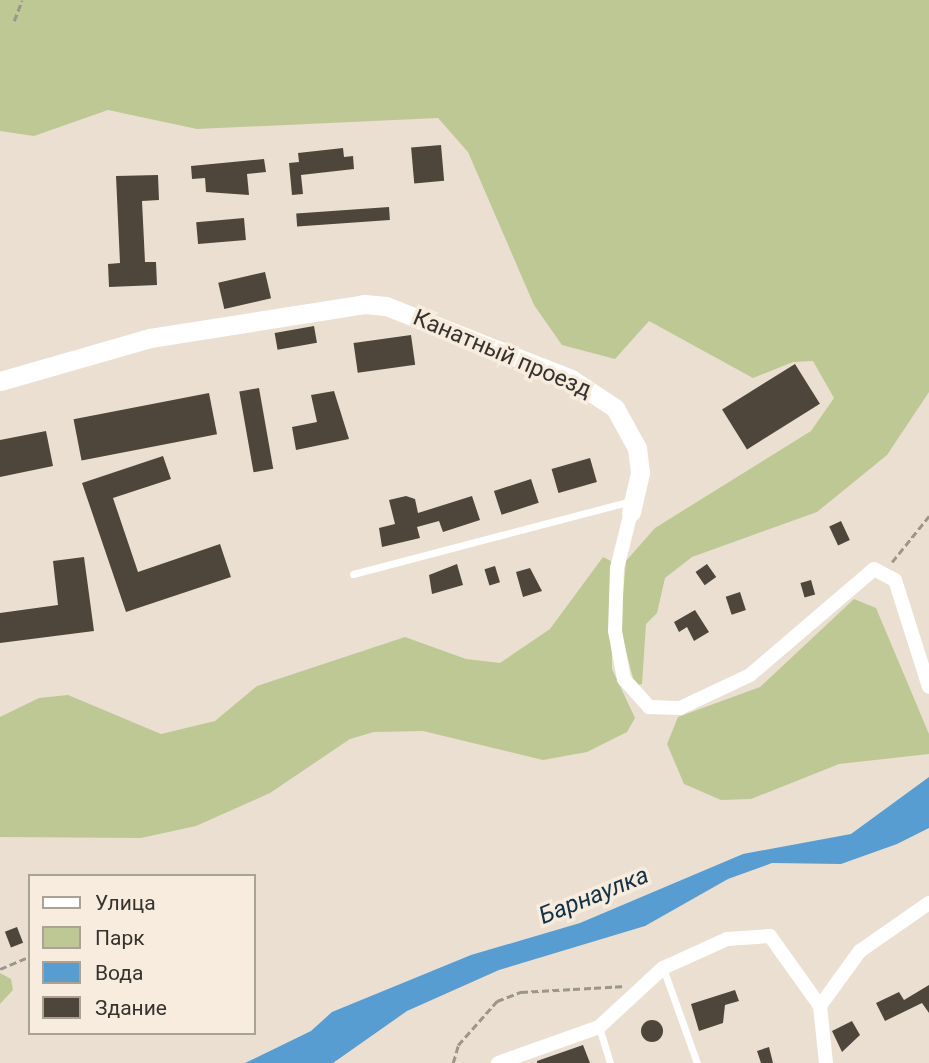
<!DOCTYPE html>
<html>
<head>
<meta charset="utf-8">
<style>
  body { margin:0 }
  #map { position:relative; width:929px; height:1063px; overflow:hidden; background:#eadfd1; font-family:Roboto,sans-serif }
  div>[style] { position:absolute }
  .green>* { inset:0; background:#bec894 }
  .water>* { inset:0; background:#589dd1 }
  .building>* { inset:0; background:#4f463b; transform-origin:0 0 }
  .round { border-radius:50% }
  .path>* { height:2.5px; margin-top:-1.25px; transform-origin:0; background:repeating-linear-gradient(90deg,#9d958a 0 7px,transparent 0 10.5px) }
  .lane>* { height:7px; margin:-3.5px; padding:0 3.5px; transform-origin:3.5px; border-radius:3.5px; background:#fff }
  .street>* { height:14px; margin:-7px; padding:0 7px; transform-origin:7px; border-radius:7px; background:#fff }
  .secondary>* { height:19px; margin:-9.5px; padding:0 9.5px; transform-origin:9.5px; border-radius:9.5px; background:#fff }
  span { translate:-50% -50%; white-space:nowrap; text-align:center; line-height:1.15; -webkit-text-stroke:7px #f7ecde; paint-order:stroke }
  .street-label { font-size:23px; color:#36322d }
  .water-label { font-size:24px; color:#133147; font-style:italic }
  .legend { position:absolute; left:28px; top:874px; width:228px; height:161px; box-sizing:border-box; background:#f7ecde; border:2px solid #aaa297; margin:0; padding:9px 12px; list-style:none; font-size:21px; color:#36322d }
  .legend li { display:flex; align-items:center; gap:14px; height:35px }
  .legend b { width:35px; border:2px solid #aaa297 }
</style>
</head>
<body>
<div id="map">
  <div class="green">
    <i style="clip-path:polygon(0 0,929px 0,929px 392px,887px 455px,817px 512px,692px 557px,665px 578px,657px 613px,646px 624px,642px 684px,635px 686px,620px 627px,626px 561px,655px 528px,811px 431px,834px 398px,813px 361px,793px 362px,753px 378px,649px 321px,615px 359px,562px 345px,534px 305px,468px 152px,438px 118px,197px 129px,108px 110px,34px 136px,0 131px)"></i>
    <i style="clip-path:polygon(603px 557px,611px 561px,612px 669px,635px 718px,627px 732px,587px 752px,543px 760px,423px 731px,374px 732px,350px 739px,270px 793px,196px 826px,141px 838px,0 837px,0 717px,39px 698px,68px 695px,161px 734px,215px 721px,257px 686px,405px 637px,466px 659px,500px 663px,550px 629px)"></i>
    <i style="clip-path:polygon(854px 599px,876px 608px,929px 734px,929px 754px,839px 764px,751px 799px,721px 800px,684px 784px,667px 744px,678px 717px,760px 687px)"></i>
    <i style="clip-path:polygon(0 973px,11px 979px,13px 990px,0 1004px)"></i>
  </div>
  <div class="water">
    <i style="clip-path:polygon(929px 777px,929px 828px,897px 844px,841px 864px,772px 863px,728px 879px,645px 926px,499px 970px,407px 1011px,333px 1063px,245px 1063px,311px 1031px,332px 1012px,471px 955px,580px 923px,743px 854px,851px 834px)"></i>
  </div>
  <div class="building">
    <i style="left:441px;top:145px;width:36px;height:30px;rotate:85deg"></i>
    <i style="clip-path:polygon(343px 148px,344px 157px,353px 156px,354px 169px,301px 175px,303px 194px,292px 195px,289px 163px,299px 162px,298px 153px)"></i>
    <i style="clip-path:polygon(264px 159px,266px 172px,247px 174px,249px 195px,206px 192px,205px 178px,192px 179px,191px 166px)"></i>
    <i style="clip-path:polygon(158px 175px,159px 200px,142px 201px,145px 262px,156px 262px,157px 285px,109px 287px,108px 264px,120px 263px,116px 176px)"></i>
    <i style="left:389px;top:207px;width:13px;height:93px;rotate:86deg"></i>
    <i style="left:244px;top:218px;width:22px;height:48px;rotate:85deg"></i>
    <i style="left:265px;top:272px;width:27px;height:48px;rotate:77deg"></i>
    <i style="left:314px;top:326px;width:17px;height:40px;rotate:80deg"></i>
    <i style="left:411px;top:335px;width:30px;height:58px;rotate:82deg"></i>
    <i style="left:795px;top:364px;width:47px;height:86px;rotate:58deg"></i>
    <i style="left:259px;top:388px;width:82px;height:20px;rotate:80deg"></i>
    <i style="clip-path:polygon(334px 391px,349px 439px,296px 450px,292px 427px,317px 422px,311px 395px)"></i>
    <i style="left:209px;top:393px;width:42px;height:138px;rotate:79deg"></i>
    <i style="clip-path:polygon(46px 431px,53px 466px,0 477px,0 440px)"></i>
    <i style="clip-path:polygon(163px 456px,171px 479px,113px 498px,138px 572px,220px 544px,231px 577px,126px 612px,82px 483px)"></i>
    <i style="left:590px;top:458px;width:25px;height:40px;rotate:74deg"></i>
    <i style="left:531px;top:479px;width:25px;height:39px;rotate:72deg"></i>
    <i style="clip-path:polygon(406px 496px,415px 499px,418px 513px,472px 496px,480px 520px,443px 532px,439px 521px,417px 527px,420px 538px,382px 547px,379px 528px,395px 524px,389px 500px)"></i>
    <i style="left:841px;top:521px;width:21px;height:13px;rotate:65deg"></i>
    <i style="clip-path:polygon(84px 557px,94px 631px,0 643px,0 613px,58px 605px,53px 561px)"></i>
    <i style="clip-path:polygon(457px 564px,463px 585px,432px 594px,429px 575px)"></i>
    <i style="left:707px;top:564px;width:16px;height:14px;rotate:55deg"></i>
    <i style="left:495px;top:566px;width:17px;height:11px;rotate:73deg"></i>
    <i style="clip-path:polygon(530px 568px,542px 591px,523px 597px,516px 572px)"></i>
    <i style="left:811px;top:580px;width:15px;height:11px;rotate:74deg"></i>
    <i style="left:740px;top:592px;width:19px;height:15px;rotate:72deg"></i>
    <i style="clip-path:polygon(695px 610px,709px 632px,694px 641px,687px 627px,679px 632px,674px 622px)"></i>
    <i style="left:17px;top:927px;width:17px;height:13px;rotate:69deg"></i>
    <i style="clip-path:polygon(929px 985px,929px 1013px,922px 1003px,885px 1021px,876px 1003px,899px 992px,904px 1000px)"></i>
    <i style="clip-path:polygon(735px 990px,739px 1001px,725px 1005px,723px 1023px,699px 1031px,691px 1004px)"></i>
    <i class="round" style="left:641px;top:1020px;width:22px;height:22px"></i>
    <i style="clip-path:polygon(852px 1021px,860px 1035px,842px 1052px,832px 1031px)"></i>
    <i style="clip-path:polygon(583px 1045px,590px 1063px,537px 1063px,537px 1061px)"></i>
    <i style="clip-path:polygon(769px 1047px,773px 1063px,761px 1063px,757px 1051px)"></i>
  </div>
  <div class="path">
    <i style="left:14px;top:21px;width:22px;rotate:-69deg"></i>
    <i style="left:892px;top:562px;width:59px;rotate:-51.2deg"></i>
    <i style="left:0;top:969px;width:33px;rotate:-23deg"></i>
    <i style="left:453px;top:1063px;width:19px;rotate:-74deg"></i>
    <i style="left:458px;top:1045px;width:59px;rotate:-48.4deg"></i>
    <i style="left:497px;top:1001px;width:26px;rotate:-21deg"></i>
    <i style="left:521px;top:992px;width:105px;rotate:-3.3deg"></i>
  </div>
  <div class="lane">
    <i style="left:353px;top:574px;width:287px;rotate:-14.7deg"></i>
    <i style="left:663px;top:968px;width:101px;rotate:70.3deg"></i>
    <i style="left:599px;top:1027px;width:38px;rotate:73deg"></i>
  </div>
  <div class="street">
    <i style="left:631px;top:512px;width:58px;rotate:104deg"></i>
    <i style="left:617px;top:568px;width:63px;rotate:91.8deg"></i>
    <i style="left:615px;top:631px;width:49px;rotate:79.4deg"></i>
    <i style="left:624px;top:679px;width:38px;rotate:48deg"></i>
    <i style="left:649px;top:707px;width:31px;rotate:2deg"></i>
    <i style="left:680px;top:708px;width:77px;rotate:-25.2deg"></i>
    <i style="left:750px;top:675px;width:163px;rotate:-40.5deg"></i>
    <i style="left:874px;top:569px;width:24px;rotate:28deg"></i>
    <i style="left:895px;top:580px;width:112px;rotate:72.4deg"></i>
    <i style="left:498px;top:1063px;width:107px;rotate:-19.6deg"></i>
    <i style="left:599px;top:1027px;width:87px;rotate:-42.7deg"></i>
    <i style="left:663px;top:968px;width:70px;rotate:-24.4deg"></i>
    <i style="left:727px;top:939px;width:43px;rotate:-4deg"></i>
    <i style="left:770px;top:936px;width:86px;rotate:54.5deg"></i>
    <i style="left:826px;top:1063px;width:57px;rotate:-96deg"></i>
    <i style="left:820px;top:1006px;width:68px;rotate:-54deg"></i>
    <i style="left:860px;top:951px;width:84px;rotate:-34.8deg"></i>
  </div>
  <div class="secondary">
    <i style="left:0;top:381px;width:156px;rotate:-16deg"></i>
    <i style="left:150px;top:338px;width:217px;rotate:-9deg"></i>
    <i style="left:364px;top:304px;width:22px;rotate:5deg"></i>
    <i style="left:386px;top:306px;width:199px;rotate:21.5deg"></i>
    <i style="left:571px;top:379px;width:53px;rotate:33.4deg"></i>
    <i style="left:615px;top:408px;width:46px;rotate:61.2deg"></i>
    <i style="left:637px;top:448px;width:25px;rotate:83deg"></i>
    <i style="left:640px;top:473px;width:40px;rotate:103deg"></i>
  </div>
  <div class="street-label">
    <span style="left:502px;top:354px;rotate:23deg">Канатный проезд</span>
  </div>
  <div class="water-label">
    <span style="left:594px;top:896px;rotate:-22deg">Барнаулка</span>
  </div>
  <ul class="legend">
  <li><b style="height:9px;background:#fff"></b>Улица</li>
  <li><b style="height:19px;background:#bec894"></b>Парк</li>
  <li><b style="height:19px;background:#589dd1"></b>Вода</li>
  <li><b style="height:19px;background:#4f463b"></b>Здание</li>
  </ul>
</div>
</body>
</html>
